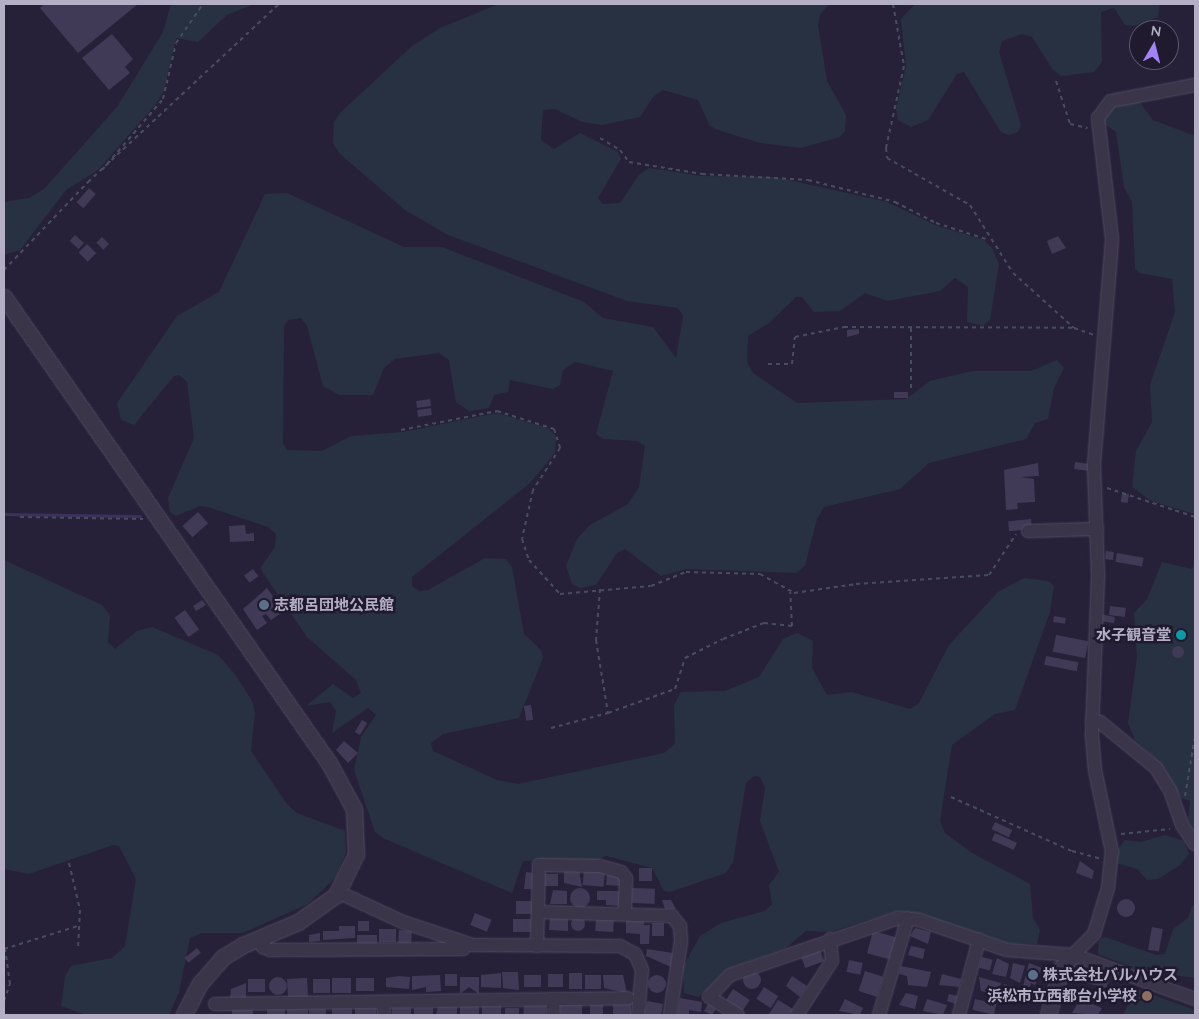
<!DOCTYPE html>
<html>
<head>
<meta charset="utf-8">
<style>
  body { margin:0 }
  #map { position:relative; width:1199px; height:1019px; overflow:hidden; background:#262139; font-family:Quicksand,"Noto Sans JP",sans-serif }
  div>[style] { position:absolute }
  .green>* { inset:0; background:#283141 }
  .stream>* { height:3px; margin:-1.5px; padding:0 1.5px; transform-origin:1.5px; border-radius:1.5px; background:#3b315c }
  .building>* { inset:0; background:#413a57; transform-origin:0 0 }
  .round { border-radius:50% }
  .path>* { height:2px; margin-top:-1px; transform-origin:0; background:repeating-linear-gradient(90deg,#484d5e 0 4px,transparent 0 8px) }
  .roads { filter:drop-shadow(0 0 1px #524c61) drop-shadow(0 0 1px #524c61) }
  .minor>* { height:12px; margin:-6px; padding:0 6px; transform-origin:6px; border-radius:6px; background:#3a3549 }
  .tertiary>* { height:15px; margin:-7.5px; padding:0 7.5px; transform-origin:7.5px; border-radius:7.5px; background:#3a3549 }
  .dots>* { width:14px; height:14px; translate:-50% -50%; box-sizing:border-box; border:2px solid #1f1a2e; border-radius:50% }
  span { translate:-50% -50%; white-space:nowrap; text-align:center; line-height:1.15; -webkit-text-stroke:5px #1f1a2e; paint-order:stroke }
  .poi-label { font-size:15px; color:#b5afc5; font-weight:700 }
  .left { translate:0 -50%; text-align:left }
  .right { translate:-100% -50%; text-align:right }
  .frame { position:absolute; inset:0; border:5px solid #b5afc5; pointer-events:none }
  .north { position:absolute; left:1129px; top:20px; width:50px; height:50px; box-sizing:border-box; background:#1f1a2e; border:1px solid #5b566a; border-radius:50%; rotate:8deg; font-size:14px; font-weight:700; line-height:20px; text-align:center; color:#b5afc5 }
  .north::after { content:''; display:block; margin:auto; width:18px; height:22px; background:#a183f7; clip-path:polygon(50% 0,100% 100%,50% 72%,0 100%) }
</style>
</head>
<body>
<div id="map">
  <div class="green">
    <i style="clip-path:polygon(171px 4px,254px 4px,227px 15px,198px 42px,176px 38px,164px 91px,156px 104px,98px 170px,66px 190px,20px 250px,4px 255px,4px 202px,29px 198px,44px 189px,117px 107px,163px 32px)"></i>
    <i style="clip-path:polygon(499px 4px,829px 4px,820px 15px,818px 25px,827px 81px,846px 115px,845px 131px,840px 137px,801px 148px,760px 143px,718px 130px,710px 126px,698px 100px,663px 90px,653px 97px,640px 117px,602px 125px,582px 122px,555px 109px,543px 110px,541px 140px,554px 149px,580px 133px,618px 152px,621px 159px,598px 198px,603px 204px,620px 203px,639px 175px,649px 168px,702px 176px,775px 177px,887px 202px,935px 225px,984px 240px,992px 248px,999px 264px,990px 320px,983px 326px,967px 322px,968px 287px,955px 278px,940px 291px,888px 301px,865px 293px,840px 311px,814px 312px,802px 297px,796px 297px,769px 323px,748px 336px,747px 362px,753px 373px,797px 403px,906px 399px,930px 381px,972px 371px,1031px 371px,1057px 360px,1064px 368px,1054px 388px,1048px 419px,1035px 423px,1026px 439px,929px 463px,900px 489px,824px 507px,817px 519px,805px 566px,796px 573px,686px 569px,661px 576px,625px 549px,617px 553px,596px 585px,580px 588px,572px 584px,566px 566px,577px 539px,590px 525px,628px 504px,639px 487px,645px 446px,637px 441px,603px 439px,596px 434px,613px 371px,575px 362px,563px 370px,560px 385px,553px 389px,510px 380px,508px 392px,494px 395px,489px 408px,469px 411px,456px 402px,449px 360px,439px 353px,395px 359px,384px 368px,373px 395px,339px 395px,323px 386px,307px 326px,301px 318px,288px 320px,284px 326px,283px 444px,287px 450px,322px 451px,351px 436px,402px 432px,497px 413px,548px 428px,556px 436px,555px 453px,530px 483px,412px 577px,412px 586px,419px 591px,428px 590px,485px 558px,506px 559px,512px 567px,524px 634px,541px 650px,543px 658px,519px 718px,443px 734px,431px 743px,433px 751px,497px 780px,518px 784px,664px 753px,675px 744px,674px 705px,681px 692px,725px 691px,759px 677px,783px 639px,797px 633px,813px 641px,812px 668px,827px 695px,852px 692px,910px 709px,919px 703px,949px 645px,998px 592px,1024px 578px,1048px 581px,1054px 586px,1050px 612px,1015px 710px,995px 714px,952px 745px,940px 821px,945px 833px,972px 853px,1030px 884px,1033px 918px,1040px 930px,1037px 944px,1009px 943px,920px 914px,897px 911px,830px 932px,806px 931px,786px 948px,727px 969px,699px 997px,684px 993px,683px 967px,700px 936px,721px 923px,765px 911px,772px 904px,769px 885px,779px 872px,760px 821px,765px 788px,760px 777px,754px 776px,746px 783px,733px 862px,726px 873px,670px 892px,664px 891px,652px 868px,606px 856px,595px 861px,523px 861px,512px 893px,383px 838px,375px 832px,354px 770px,361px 737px,376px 715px,368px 708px,332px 733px,336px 711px,330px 702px,306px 706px,333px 684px,353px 698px,361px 693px,356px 680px,307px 637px,263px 573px,261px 567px,275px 547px,276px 534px,268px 527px,208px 507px,200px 506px,176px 516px,170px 512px,168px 498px,194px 438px,187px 382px,179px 375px,174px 376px,134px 425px,121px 420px,117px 403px,177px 316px,219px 292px,265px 194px,287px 193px,404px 247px,442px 247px,584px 302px,603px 318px,653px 327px,676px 358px,683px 316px,678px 308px,627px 301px,448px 235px,405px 210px,339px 153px,333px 143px,334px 122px,341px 112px,412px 46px,440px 28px)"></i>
    <i style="clip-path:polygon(915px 4px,1160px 4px,1158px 17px,1133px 26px,1125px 25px,1114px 8px,1101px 12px,1102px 62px,1094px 72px,1061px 76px,1053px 70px,1032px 37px,1022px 34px,1002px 41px,999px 52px,1021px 125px,1018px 132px,1009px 135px,1001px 132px,964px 72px,957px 74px,928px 120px,911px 127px,898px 120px,896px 109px,906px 66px,901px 19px)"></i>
    <i style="clip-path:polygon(1138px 100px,1153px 120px,1195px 136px,1195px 514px,1151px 501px,1132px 487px,1136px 451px,1152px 422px,1150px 385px,1175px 312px,1172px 279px,1140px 273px,1135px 269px,1132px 202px,1124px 187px,1116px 132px,1103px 123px,1106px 108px)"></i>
    <i style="clip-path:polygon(4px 560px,102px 605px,110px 615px,108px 642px,115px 649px,137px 631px,152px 627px,218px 655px,235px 674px,252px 701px,255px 712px,251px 751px,287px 804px,297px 813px,345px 831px,346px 852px,336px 877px,308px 904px,243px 933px,202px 933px,190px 938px,179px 992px,169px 1015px,86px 1015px,61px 1006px,65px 977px,71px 966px,112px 958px,125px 946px,136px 879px,119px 846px,113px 845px,29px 874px,4px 869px)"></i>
    <i style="clip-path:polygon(1195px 560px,1195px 833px,1188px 820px,1190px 801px,1181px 798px,1161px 764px,1135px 740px,1128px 723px,1137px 657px,1134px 613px,1147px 599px,1162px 562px,1192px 569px)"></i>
    <i style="clip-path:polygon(1165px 835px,1184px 841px,1189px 854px,1180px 865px,1158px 879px,1147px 880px,1137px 869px,1116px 863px,1116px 852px,1125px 840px,1141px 842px)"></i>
    <i style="clip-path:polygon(1192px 906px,1195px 906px,1195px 978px,1139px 970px,1098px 954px,1099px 940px,1105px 937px,1156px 955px,1165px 954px,1173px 929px,1188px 918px)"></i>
    <i style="clip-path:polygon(1136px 989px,1195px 1010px,1195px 1015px,1123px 1015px)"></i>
  </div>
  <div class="stream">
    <i style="left:4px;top:514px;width:136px;rotate:0.8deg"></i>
  </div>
  <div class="building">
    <i style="clip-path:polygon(44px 4px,138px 4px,78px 53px,40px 8px)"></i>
    <i style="clip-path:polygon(112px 34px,133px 59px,125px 67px,130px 73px,109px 90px,82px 58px)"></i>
    <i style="left:89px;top:188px;width:9px;height:19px;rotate:41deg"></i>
    <i style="left:75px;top:235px;width:12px;height:8px;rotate:42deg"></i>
    <i style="clip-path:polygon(1058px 236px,1066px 248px,1052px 254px,1047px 241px)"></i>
    <i style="left:102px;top:237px;width:10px;height:8px;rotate:45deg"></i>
    <i style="left:87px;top:244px;width:13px;height:12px;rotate:45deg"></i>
    <i style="clip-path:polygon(859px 329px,859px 334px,847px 337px,847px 330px)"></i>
    <i style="left:894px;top:392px;width:14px;height:6px"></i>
    <i style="left:430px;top:399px;width:7px;height:14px;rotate:82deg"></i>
    <i style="left:431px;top:408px;width:7px;height:14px;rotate:82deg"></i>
    <i style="left:1075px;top:462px;width:15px;height:7px;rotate:8deg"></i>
    <i style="clip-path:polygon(1038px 463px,1039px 476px,1020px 477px,1034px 479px,1035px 502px,1017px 503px,1018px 509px,1006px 510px,1004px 470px)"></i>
    <i style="left:1122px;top:493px;width:7px;height:9px;rotate:8deg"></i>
    <i style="left:198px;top:512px;width:15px;height:21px;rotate:48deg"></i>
    <i style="left:1031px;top:519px;width:10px;height:23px;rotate:84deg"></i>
    <i style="clip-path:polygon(245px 525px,246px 534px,254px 533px,254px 541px,230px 542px,229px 526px)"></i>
    <i style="left:1106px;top:551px;width:8px;height:8px;rotate:7deg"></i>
    <i style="left:1117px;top:553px;width:27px;height:9px;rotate:10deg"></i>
    <i style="left:253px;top:569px;width:9px;height:11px;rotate:54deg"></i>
    <i style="clip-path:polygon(267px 588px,284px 611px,271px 620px,266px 614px,262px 616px,267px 623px,257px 630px,243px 609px)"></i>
    <i style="clip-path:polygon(202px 600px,206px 605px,196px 611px,193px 606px)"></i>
    <i style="left:1110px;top:606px;width:16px;height:9px;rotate:7deg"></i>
    <i style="left:185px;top:610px;width:24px;height:13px;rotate:54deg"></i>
    <i style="clip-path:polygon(1100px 614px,1115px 617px,1114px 623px,1099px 621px)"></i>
    <i style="left:1054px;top:616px;width:12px;height:6px;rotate:9deg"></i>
    <i style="left:1176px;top:629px;width:11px;height:10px;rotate:10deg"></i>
    <i style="left:1056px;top:635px;width:33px;height:17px;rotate:11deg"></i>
    <i class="round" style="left:1172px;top:646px;width:12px;height:12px"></i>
    <i style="left:1046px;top:656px;width:33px;height:9px;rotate:11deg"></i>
    <i style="left:531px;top:705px;width:15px;height:7px;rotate:82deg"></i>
    <i style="left:362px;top:720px;width:6px;height:14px;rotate:31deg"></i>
    <i style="clip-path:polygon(344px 741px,358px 753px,348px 763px,336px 750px)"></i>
    <i style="left:995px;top:822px;width:19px;height:8px;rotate:25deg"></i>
    <i style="left:995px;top:833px;width:24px;height:8px;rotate:24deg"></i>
    <i style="clip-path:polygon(1080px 861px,1094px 871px,1092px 879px,1076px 873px)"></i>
    <i style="left:639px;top:868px;width:13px;height:13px"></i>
    <i style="clip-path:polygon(579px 870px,582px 887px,564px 883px,564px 871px)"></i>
    <i style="left:584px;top:870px;width:21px;height:15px;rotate:5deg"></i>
    <i style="clip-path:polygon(526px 872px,534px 873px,533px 889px,524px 889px)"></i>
    <i style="left:544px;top:874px;width:14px;height:12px"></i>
    <i style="clip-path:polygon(607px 874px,620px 877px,622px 886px,606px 885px)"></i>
    <i style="left:632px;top:888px;width:23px;height:15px;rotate:2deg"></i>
    <i class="round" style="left:570px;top:888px;width:20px;height:20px"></i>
    <i style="clip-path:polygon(553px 890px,567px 891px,567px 904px,550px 904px)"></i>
    <i style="clip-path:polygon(597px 891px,622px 891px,621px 906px,606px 905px,606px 900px,597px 900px)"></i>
    <i class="round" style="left:1117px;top:899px;width:18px;height:18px"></i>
    <i style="clip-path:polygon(662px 900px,671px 900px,676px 909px,665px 909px)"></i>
    <i style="left:516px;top:901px;width:18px;height:13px"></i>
    <i style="left:475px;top:913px;width:18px;height:13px;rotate:22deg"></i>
    <i class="round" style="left:571px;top:917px;width:14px;height:14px"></i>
    <i style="clip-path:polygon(568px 917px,568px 931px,549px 930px,550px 918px)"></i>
    <i style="left:596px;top:917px;width:18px;height:14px;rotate:3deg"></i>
    <i style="clip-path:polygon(626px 918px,644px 920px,644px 925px,650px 925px,649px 944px,640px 944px,640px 934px,626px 933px)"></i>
    <i style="left:513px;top:919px;width:18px;height:13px"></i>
    <i style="left:358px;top:921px;width:11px;height:10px"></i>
    <i style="left:652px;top:923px;width:12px;height:13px"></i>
    <i style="clip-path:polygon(339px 926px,355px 926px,355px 938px,323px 940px,323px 931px,339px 931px)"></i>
    <i style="left:1152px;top:927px;width:11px;height:23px;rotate:10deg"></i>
    <i style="clip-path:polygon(915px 928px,931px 932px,928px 944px,910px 936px)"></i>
    <i style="left:379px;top:929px;width:17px;height:13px"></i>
    <i style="left:399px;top:930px;width:13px;height:13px;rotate:4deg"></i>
    <i style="left:873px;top:931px;width:24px;height:23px;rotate:15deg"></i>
    <i style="clip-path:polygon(320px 933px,320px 941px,309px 942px,309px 935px)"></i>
    <i style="left:357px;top:935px;width:20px;height:10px"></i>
    <i style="clip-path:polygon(911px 946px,925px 949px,923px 959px,908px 955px)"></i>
    <i style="left:197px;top:948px;width:6px;height:16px;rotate:51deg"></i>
    <i style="clip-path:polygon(647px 949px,673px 953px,671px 967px,646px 956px)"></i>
    <i style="left:820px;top:950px;width:12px;height:20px;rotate:70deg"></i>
    <i style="left:982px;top:957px;width:11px;height:11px;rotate:15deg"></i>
    <i style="clip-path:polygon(997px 958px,1009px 964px,1006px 977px,992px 974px)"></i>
    <i style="left:849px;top:960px;width:14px;height:12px;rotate:12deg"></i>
    <i style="clip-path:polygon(1013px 963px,1025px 966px,1020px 983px,1010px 978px)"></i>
    <i style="clip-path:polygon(1029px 963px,1042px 968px,1035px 985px,1031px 983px,1030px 987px,1023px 986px)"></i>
    <i style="clip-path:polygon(901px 966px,931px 972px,927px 987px,908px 985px,907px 976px,899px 974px)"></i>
    <i style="clip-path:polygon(1083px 969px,1110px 978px,1106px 988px,1079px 981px)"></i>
    <i style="left:865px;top:971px;width:19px;height:21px;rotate:18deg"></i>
    <i class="round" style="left:743px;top:971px;width:18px;height:18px"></i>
    <i style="clip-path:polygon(502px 972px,518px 972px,519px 990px,503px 988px)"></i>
    <i style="clip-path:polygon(501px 973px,501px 988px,481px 987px,481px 975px)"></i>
    <i style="left:569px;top:973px;width:13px;height:16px"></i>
    <i style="left:445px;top:974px;width:12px;height:12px"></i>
    <i style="left:548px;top:974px;width:15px;height:13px"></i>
    <i style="clip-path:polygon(942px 974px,961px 979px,959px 987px,939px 985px)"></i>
    <i class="round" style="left:648px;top:975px;width:18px;height:18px"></i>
    <i style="clip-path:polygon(440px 975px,441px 991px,426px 992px,426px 987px,412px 990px,412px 976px)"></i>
    <i style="left:524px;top:975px;width:17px;height:12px"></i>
    <i style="left:585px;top:975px;width:16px;height:14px"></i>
    <i style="clip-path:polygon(603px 975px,623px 975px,627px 993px,604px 988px)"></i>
    <i style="clip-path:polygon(399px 976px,410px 977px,409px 989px,386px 987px,386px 978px)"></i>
    <i style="clip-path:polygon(792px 976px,807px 986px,800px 997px,786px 986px)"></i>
    <i style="clip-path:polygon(460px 977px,479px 977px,479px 994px,469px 987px,460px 994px)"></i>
    <i style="clip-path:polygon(979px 977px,1001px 983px,998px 995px,981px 991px)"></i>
    <i class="round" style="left:269px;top:977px;width:18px;height:18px"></i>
    <i style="left:307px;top:978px;width:20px;height:20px;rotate:87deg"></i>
    <i style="left:332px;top:978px;width:19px;height:15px"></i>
    <i style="left:356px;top:978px;width:18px;height:13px"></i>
    <i style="left:248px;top:979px;width:17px;height:13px"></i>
    <i style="left:313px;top:979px;width:17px;height:14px"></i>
    <i style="clip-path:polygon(246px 983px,246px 999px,230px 999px,231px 989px)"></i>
    <i style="left:1004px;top:984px;width:22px;height:13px;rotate:16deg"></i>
    <i style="left:764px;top:987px;width:17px;height:14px;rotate:33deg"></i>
    <i style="left:733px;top:989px;width:20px;height:13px;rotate:33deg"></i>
    <i style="left:1028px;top:990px;width:7px;height:7px;rotate:16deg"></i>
    <i style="clip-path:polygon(906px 993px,918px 996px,915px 1009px,899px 1005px)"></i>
    <i style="clip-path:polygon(949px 994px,958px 996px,956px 1004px,947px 1001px)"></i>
    <i style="clip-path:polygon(680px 998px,702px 1002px,701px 1012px,689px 1010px,689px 1015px,677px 1015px)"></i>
    <i style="clip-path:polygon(845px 999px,863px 1008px,860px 1015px,839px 1011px)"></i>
    <i style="clip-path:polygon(927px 999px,947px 1005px,943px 1015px,923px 1011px)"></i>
    <i style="left:975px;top:999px;width:22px;height:11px;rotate:13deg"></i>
    <i style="clip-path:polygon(1080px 999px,1102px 1008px,1098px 1015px,1072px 1013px)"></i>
    <i style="clip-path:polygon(778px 1000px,793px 1009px,789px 1015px,769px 1014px)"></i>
    <i style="clip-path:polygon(647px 1001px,663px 1004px,661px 1015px,644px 1015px)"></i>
    <i style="left:590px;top:1002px;width:13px;height:13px"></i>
    <i style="clip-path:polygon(482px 1003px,501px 1005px,501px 1015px,482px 1015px)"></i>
    <i style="left:524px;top:1003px;width:22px;height:12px;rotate:3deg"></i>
    <i style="left:613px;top:1003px;width:18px;height:12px"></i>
    <i style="clip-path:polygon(457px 1004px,457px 1015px,436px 1015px,438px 1006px)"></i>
    <i style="left:560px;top:1004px;width:22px;height:11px"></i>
    <i style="clip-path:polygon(708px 1004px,716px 1009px,712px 1015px,704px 1011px)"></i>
    <i style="left:411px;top:1005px;width:10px;height:19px;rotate:90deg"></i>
    <i style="left:460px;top:1005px;width:19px;height:10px"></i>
    <i style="clip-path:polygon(309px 1006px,326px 1008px,326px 1015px,309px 1015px)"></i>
    <i style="left:376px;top:1006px;width:9px;height:21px;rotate:90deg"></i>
    <i style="left:232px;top:1008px;width:21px;height:7px"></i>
    <i style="left:267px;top:1008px;width:18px;height:7px"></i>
    <i style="left:287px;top:1008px;width:21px;height:7px"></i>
    <i style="left:332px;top:1008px;width:20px;height:7px"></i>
    <i style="left:414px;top:1008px;width:19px;height:7px"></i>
    <i style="left:505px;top:1008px;width:14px;height:7px"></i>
  </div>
  <div class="path">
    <i style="left:893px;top:4px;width:63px;rotate:79.9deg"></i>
    <i style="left:904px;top:66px;width:84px;rotate:102.4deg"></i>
    <i style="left:886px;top:148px;width:10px;rotate:84deg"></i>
    <i style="left:887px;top:158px;width:95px;rotate:29.5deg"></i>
    <i style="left:970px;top:205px;width:80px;rotate:57.7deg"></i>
    <i style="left:1013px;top:273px;width:82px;rotate:42deg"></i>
    <i style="left:1074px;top:328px;width:21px;rotate:19deg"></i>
    <i style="left:1056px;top:81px;width:45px;rotate:72deg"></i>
    <i style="left:1070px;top:124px;width:18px;rotate:13deg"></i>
    <i style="left:600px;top:138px;width:23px;rotate:31deg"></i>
    <i style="left:620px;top:150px;width:15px;rotate:53deg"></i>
    <i style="left:629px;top:162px;width:74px;rotate:9.3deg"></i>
    <i style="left:702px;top:174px;width:106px;rotate:3.2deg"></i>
    <i style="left:808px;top:180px;width:90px;rotate:14.2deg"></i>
    <i style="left:895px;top:202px;width:46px;rotate:27.1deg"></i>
    <i style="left:936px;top:223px;width:56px;rotate:17.8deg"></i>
    <i style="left:102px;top:170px;width:94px;rotate:-49.3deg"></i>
    <i style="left:163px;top:99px;width:57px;rotate:-76.9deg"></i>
    <i style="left:176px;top:43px;width:47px;rotate:-55.3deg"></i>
    <i style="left:4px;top:270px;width:122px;rotate:-46.3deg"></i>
    <i style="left:88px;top:182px;width:261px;rotate:-43deg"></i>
    <i style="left:911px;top:328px;width:63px;rotate:90deg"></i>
    <i style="left:768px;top:364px;width:24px"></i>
    <i style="left:792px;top:364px;width:27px;rotate:-84deg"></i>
    <i style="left:795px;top:337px;width:50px;rotate:-11.5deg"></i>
    <i style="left:844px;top:327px;width:230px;rotate:0.2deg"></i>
    <i style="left:401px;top:430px;width:98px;rotate:-11.2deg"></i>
    <i style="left:497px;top:411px;width:60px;rotate:17.5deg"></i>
    <i style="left:554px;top:429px;width:20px;rotate:72deg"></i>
    <i style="left:560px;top:448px;width:50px;rotate:122.7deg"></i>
    <i style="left:533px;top:490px;width:50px;rotate:102.7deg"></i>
    <i style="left:522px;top:539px;width:22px;rotate:72deg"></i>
    <i style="left:529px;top:560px;width:46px;rotate:47.6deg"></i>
    <i style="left:560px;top:594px;width:91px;rotate:-5deg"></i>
    <i style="left:651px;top:586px;width:38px;rotate:-22deg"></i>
    <i style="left:686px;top:572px;width:74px;rotate:1.5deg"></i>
    <i style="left:760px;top:574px;width:39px;rotate:29deg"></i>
    <i style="left:794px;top:593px;width:63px;rotate:-8.3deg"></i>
    <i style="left:856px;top:584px;width:133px;rotate:-3.9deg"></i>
    <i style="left:989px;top:575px;width:49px;rotate:-56.6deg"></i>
    <i style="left:1107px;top:488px;width:93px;rotate:18.2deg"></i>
    <i style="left:20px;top:517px;width:123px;rotate:0.9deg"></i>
    <i style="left:600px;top:589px;width:51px;rotate:94.5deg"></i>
    <i style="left:596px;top:640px;width:74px;rotate:80.7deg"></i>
    <i style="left:551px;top:728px;width:59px;rotate:-14.7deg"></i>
    <i style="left:608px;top:713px;width:71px;rotate:-19.7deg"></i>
    <i style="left:675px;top:689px;width:33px;rotate:-72deg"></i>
    <i style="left:685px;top:658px;width:42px;rotate:-26.6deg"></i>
    <i style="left:723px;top:639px;width:44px;rotate:-21.3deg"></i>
    <i style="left:764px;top:623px;width:28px;rotate:6deg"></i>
    <i style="left:792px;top:626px;width:34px;rotate:-93deg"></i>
    <i style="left:1185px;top:796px;width:61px;rotate:-80.5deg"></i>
    <i style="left:951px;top:797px;width:133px;rotate:24.1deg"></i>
    <i style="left:1072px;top:851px;width:28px;rotate:15deg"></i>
    <i style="left:1121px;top:834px;width:49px;rotate:-5.8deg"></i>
    <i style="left:69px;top:863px;width:48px;rotate:76.8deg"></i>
    <i style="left:80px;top:910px;width:39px;rotate:93deg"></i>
    <i style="left:4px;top:949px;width:77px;rotate:-17.3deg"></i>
    <i style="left:4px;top:1001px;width:18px;rotate:-71deg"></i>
    <i style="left:10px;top:984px;width:36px;rotate:-98deg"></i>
  </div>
  <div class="roads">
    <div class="minor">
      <i style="left:1028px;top:531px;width:69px;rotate:-1.7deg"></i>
      <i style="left:1092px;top:721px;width:8px;rotate:7deg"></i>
      <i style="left:1100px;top:722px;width:72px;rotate:39.4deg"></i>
      <i style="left:1156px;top:768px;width:26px;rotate:58deg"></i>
      <i style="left:1170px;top:790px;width:37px;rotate:71deg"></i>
      <i style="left:1182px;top:825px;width:23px;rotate:56deg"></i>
      <i style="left:338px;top:892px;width:72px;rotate:24.8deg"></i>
      <i style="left:403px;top:922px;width:73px;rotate:18.4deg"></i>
      <i style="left:472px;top:945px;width:148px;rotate:0.4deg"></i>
      <i style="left:620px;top:946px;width:17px;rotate:28deg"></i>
      <i style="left:635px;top:954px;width:17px;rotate:66deg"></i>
      <i style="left:642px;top:970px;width:45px;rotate:95.1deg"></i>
      <i style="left:538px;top:912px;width:134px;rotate:1.7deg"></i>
      <i style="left:672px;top:916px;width:13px;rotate:51deg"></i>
      <i style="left:680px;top:926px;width:15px;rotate:86deg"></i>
      <i style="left:681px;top:941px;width:75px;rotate:98.5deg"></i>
      <i style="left:259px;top:938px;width:10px;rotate:66deg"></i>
      <i style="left:263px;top:947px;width:8px;rotate:23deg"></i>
      <i style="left:270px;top:950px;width:193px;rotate:-0.3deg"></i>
      <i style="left:463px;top:949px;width:6px;rotate:-81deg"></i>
      <i style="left:537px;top:946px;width:81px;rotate:-88.6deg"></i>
      <i style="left:539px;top:865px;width:61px;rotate:0.9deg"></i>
      <i style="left:600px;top:866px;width:22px;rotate:16deg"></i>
      <i style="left:621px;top:872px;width:8px;rotate:50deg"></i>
      <i style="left:626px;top:878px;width:35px;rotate:92deg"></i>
      <i style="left:1073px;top:955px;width:30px;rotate:-45deg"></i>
      <i style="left:1094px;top:934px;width:48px;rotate:-73.1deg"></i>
      <i style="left:1108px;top:888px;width:36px;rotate:-84deg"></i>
      <i style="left:1112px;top:852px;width:84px;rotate:-101.7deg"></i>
      <i style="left:1095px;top:770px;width:37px;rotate:-95deg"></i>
      <i style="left:1092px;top:733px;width:158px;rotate:-87.8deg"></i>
      <i style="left:1098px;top:575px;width:111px;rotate:-92.1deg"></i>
      <i style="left:1094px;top:464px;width:226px;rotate:-85.4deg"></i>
      <i style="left:1112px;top:239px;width:122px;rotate:-96.6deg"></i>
      <i style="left:1098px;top:118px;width:21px;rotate:-53deg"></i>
      <i style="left:1111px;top:101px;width:86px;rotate:-10.8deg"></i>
      <i style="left:553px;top:999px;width:16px;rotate:90deg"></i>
      <i style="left:383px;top:1002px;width:13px;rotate:86deg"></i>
      <i style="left:215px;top:1004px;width:413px;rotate:-0.8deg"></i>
      <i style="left:738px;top:1015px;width:34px;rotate:-148deg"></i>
      <i style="left:709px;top:997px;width:30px;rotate:-46deg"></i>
      <i style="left:730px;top:975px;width:177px;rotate:-18.7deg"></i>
      <i style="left:898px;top:918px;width:21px;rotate:5deg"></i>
      <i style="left:919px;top:920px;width:93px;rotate:18.8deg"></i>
      <i style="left:1007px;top:950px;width:66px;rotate:4.3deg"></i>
      <i style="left:1073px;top:955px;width:130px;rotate:19.8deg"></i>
      <i style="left:797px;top:1015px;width:64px;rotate:-57.1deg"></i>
      <i style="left:832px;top:961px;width:22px;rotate:-95deg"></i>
      <i style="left:879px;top:1015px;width:101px;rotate:-73.4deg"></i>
      <i style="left:959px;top:1015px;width:78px;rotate:-75.1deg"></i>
    </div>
    <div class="tertiary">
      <i style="left:4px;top:297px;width:568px;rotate:55.11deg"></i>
      <i style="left:329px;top:763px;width:52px;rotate:61.5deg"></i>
      <i style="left:354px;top:809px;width:45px;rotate:87.5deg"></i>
      <i style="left:356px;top:854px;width:46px;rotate:116deg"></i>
      <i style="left:336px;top:895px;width:47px;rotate:144.6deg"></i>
      <i style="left:298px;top:922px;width:60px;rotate:157.3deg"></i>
      <i style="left:243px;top:945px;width:23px;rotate:149deg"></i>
      <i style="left:223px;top:957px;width:35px;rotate:131deg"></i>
      <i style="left:200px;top:983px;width:36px;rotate:117deg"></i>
      <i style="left:1048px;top:1015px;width:49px;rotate:-74.5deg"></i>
      <i style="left:1061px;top:968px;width:18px;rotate:-47deg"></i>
    </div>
  </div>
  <div class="dots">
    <i style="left:264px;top:605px;background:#5c6f8a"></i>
    <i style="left:1181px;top:635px;background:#0f9aa8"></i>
    <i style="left:1033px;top:975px;background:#5c6f8a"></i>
    <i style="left:1147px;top:996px;background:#8d6e63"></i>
  </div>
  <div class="poi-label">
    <span class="left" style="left:274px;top:605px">志都呂団地公民館</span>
    <span class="right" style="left:1171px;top:635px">水子観音堂</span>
    <span class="left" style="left:1043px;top:975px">株式会社バルハウス</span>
    <span class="right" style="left:1137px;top:996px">浜松市立西都台小学校</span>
  </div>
  <div class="frame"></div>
  <div class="north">N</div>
</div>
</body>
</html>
